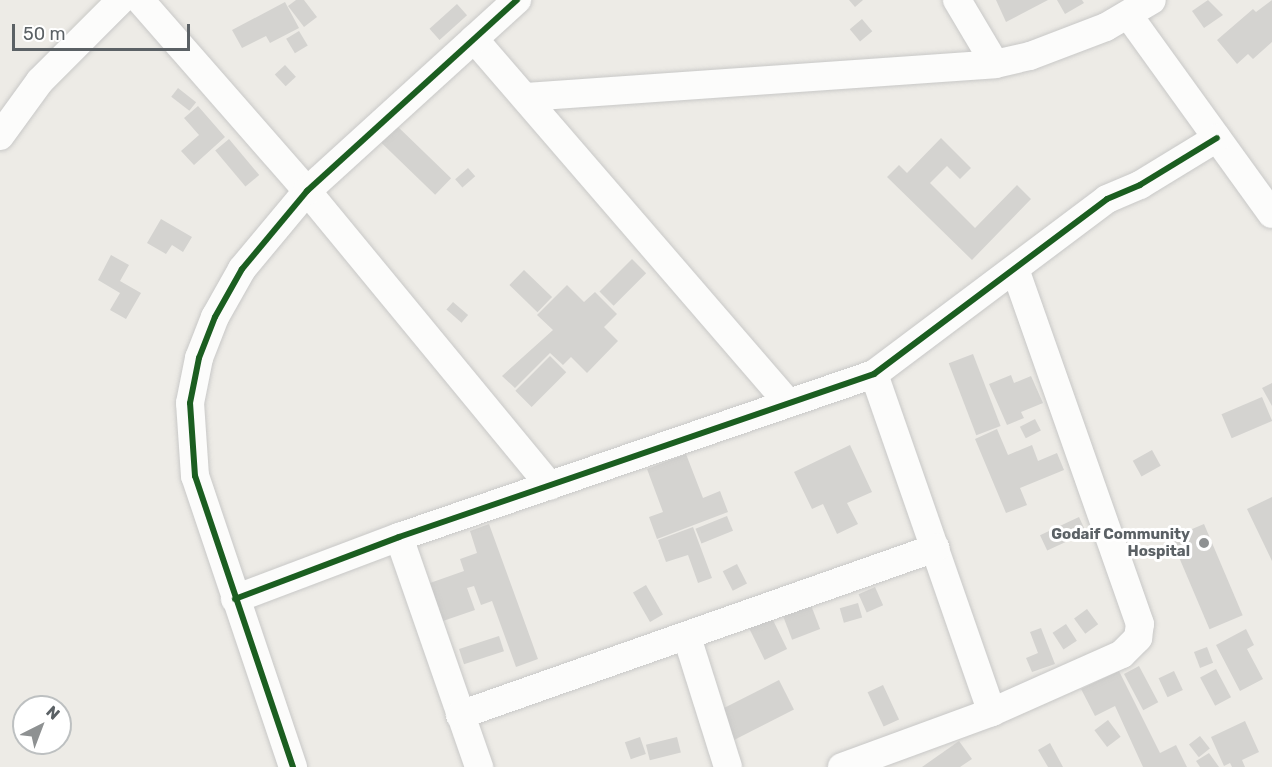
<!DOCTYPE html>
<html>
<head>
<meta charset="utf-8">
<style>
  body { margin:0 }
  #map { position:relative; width:1272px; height:767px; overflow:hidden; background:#edebe6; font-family:Rubik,sans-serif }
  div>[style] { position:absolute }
  .building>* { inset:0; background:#d4d3d0; transform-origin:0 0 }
  .roads { filter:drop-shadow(0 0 2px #c8c8c7) drop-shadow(0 0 2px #c8c8c7) }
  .street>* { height:28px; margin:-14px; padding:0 14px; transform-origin:14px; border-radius:14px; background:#fcfcfb }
  .cycleway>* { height:6px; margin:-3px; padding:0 3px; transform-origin:3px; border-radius:3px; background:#1b5e20 }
  .dots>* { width:16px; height:16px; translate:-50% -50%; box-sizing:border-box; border:3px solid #fff; border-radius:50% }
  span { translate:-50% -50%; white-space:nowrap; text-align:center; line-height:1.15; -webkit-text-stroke:6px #fff; paint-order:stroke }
  .poi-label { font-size:15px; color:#5b6165; font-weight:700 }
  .right { translate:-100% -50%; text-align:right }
  .north { position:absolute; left:12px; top:695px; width:60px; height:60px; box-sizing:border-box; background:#fff; border:2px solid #bdc0c1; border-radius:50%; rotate:42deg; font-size:16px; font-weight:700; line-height:24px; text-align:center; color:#5b6165 }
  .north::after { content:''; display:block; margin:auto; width:21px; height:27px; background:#8e9192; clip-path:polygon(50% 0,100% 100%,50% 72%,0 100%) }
  .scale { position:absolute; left:12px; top:24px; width:178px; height:27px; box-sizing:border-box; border:3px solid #5b6165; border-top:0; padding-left:8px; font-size:18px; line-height:21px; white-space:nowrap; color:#5b6165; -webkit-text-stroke:4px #fff; paint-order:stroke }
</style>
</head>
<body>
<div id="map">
  <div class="building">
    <i style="clip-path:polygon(296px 0,304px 0,317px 17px,304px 27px,288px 6px)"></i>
    <i style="clip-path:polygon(849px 0,863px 0,855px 7px)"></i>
    <i style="clip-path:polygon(996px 0,1048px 0,1006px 22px)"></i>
    <i style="clip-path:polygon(1057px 0,1082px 0,1084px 3px,1065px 14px)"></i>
    <i style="clip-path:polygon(1208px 0,1223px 15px,1204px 28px,1192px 11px)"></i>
    <i style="clip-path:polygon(1272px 0,1272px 42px,1253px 59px,1248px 54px,1237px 64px,1217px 40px,1253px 9px,1256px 12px)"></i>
    <i style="clip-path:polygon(285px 2px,299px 28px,270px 43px,266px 36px,242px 48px,232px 30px)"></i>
    <i style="left:457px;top:4px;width:15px;height:37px;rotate:48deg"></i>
    <i style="left:862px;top:19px;width:16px;height:16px;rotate:50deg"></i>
    <i style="left:299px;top:31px;width:17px;height:15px;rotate:59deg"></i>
    <i style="left:285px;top:65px;width:16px;height:14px;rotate:47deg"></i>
    <i style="left:178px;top:88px;width:23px;height:11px;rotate:38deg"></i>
    <i style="clip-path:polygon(198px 106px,225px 137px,194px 165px,181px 151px,199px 135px,184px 118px)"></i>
    <i style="left:395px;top:124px;width:78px;height:23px;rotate:44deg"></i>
    <i style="clip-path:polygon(941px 138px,971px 168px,960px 179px,947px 166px,930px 183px,975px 228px,1017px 185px,1031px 199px,972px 260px,887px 177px,899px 165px,907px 173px)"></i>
    <i style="left:229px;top:139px;width:47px;height:18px;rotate:50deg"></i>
    <i style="left:468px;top:168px;width:11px;height:17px;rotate:49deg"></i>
    <i style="clip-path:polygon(161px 219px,192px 237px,183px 252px,172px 245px,166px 254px,147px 243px)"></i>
    <i style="clip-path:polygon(111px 255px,129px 265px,120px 281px,141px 293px,126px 319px,110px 310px,120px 293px,98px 280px)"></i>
    <i style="left:632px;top:259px;width:20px;height:46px;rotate:45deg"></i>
    <i style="left:524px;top:270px;width:39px;height:21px;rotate:44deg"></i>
    <i style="clip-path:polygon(567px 285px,584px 302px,595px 292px,617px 314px,604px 327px,618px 341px,587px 373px,571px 357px,563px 365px,550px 353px,515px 388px,502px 376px,553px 330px,537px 315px)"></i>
    <i style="left:453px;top:302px;width:20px;height:10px;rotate:41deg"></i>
    <i style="left:973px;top:354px;width:77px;height:26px;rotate:69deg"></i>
    <i style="left:550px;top:356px;width:23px;height:49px;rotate:45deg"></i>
    <i style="clip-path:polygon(1011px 375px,1014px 383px,1031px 376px,1043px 403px,1021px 412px,1024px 418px,1007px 425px,989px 384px)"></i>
    <i style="clip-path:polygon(1272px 383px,1272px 406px,1262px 388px)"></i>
    <i style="left:1262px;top:397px;width:26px;height:44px;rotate:67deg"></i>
    <i style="left:1035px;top:419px;width:13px;height:17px;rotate:63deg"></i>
    <i style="clip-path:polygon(997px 429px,1008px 455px,1032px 445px,1038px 461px,1057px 453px,1064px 470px,1020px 488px,1027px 505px,1006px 513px,975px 439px)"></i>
    <i style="clip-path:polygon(850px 445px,872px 492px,847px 503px,858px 524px,837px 534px,823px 504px,812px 509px,794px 472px)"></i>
    <i style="left:1152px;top:450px;width:18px;height:22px;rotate:61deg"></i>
    <i style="clip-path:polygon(686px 454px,703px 498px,720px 491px,728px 512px,657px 539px,649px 517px,663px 512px,647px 469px)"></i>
    <i style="clip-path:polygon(1272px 497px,1272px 561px,1247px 509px)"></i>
    <i style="left:727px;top:516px;width:16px;height:34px;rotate:68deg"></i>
    <i style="left:1079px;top:517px;width:17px;height:43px;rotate:65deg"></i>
    <i style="clip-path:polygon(489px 524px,538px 659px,516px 667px,492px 601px,481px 605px,474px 586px,467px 588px,475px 610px,443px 621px,430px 583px,464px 571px,460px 559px,477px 553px,470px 531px)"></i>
    <i style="left:1204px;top:524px;width:99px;height:36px;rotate:67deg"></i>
    <i style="clip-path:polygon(693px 527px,712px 578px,698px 583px,688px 555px,666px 562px,658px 540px)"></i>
    <i style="left:737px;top:564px;width:22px;height:16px;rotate:63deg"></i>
    <i style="left:646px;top:585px;width:34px;height:15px;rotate:60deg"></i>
    <i style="left:875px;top:587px;width:20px;height:18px;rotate:66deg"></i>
    <i style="left:809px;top:600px;width:31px;height:30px;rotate:69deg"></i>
    <i style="left:858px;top:603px;width:15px;height:19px;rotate:74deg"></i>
    <i style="left:1087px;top:609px;width:19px;height:16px;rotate:54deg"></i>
    <i style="left:770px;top:614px;width:39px;height:25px;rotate:64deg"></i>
    <i style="left:1066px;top:624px;width:20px;height:16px;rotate:57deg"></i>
    <i style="clip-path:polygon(1041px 628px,1055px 664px,1032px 672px,1026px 658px,1038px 653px,1030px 632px)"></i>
    <i style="clip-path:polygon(1246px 629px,1254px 645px,1247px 649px,1263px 679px,1240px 691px,1216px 645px)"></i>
    <i style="left:499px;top:636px;width:16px;height:42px;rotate:72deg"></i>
    <i style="left:1207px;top:647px;width:17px;height:14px;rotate:69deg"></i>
    <i style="left:1139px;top:666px;width:41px;height:17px;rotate:62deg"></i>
    <i style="left:1216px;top:669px;width:32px;height:18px;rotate:62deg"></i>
    <i style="clip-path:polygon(1119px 671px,1160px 753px,1176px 745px,1187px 767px,1143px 767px,1115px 706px,1095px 716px,1081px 689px)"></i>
    <i style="left:1174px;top:671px;width:21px;height:17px;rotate:65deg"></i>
    <i style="left:779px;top:680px;width:33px;height:75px;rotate:63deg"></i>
    <i style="left:883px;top:685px;width:38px;height:17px;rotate:65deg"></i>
    <i style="left:1108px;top:720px;width:21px;height:17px;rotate:53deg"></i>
    <i style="clip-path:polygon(1245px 721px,1259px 752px,1242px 760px,1245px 767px,1232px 767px,1230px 763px,1224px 766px,1211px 737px)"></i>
    <i style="left:1200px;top:736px;width:16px;height:14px;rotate:52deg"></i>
    <i style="left:640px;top:737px;width:18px;height:16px;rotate:71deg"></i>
    <i style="left:677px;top:737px;width:16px;height:32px;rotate:76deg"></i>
    <i style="clip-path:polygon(959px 741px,972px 759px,960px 767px,922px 767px)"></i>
    <i style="clip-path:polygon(1050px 743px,1063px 767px,1048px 767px,1038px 750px)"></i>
    <i style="clip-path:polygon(1209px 753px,1219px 767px,1200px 767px,1196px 761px)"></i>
  </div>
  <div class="roads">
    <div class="street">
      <i style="left:140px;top:0;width:254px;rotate:48.8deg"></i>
      <i style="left:307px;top:191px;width:382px;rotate:50.5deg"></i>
      <i style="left:957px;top:0;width:74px;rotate:59.3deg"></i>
      <i style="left:1129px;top:16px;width:244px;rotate:54.2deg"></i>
      <i style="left:474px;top:39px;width:481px;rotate:49.2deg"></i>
      <i style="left:526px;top:97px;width:470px;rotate:-4deg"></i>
      <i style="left:995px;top:64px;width:36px;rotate:-13deg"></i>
      <i style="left:1030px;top:56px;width:81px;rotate:-20.9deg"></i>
      <i style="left:1106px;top:27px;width:53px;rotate:-30.4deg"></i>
      <i style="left:0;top:136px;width:68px;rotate:-54deg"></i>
      <i style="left:40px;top:81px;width:115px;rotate:-45deg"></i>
      <i style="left:874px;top:374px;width:358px;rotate:70.8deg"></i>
      <i style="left:399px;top:537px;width:244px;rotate:70.8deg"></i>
      <i style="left:235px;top:599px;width:175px;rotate:-20.7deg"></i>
      <i style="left:399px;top:537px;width:502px;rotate:-18.94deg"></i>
      <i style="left:874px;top:374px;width:291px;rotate:-36.9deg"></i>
      <i style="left:1107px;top:199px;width:36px;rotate:-23deg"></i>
      <i style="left:1140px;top:185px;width:90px;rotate:-31.4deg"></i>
      <i style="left:687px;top:637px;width:136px;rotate:72.5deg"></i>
      <i style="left:460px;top:715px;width:504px;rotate:-19.37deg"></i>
      <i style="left:293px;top:767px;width:307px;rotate:-108.6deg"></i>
      <i style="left:195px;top:476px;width:73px;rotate:-93.9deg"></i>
      <i style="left:190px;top:403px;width:46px;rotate:-78.7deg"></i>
      <i style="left:199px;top:358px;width:44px;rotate:-68.7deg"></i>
      <i style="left:215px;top:317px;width:55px;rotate:-60.6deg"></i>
      <i style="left:242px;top:269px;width:102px;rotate:-50.2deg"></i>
      <i style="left:307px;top:191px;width:284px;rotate:-42.3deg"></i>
      <i style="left:842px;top:767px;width:160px;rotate:-20.1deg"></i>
      <i style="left:992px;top:712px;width:142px;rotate:-24deg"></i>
      <i style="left:1122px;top:654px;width:23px;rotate:-45deg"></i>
      <i style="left:1138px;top:638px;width:14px;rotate:-82deg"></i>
      <i style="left:1140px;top:624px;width:374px;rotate:-109.4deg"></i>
    </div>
  </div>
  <div class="cycleway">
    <i style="left:235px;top:599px;width:175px;rotate:-20.7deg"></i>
    <i style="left:399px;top:537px;width:502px;rotate:-18.94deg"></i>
    <i style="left:874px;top:374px;width:291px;rotate:-36.9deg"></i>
    <i style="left:1107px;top:199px;width:36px;rotate:-23deg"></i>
    <i style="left:1140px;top:185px;width:90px;rotate:-31.4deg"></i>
    <i style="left:293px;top:767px;width:307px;rotate:-108.6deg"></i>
    <i style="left:195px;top:476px;width:73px;rotate:-93.9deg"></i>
    <i style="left:190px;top:403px;width:46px;rotate:-78.7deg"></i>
    <i style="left:199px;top:358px;width:44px;rotate:-68.7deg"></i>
    <i style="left:215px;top:317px;width:55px;rotate:-60.6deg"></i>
    <i style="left:242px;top:269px;width:102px;rotate:-50.2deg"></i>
    <i style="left:307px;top:191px;width:284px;rotate:-42.3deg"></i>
  </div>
  <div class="dots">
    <i style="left:1204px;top:543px;background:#8e9192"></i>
  </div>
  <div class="poi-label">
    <span class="right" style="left:1190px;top:543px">Godaif Community<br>Hospital</span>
  </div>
  <div class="north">N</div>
  <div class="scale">50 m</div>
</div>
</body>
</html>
